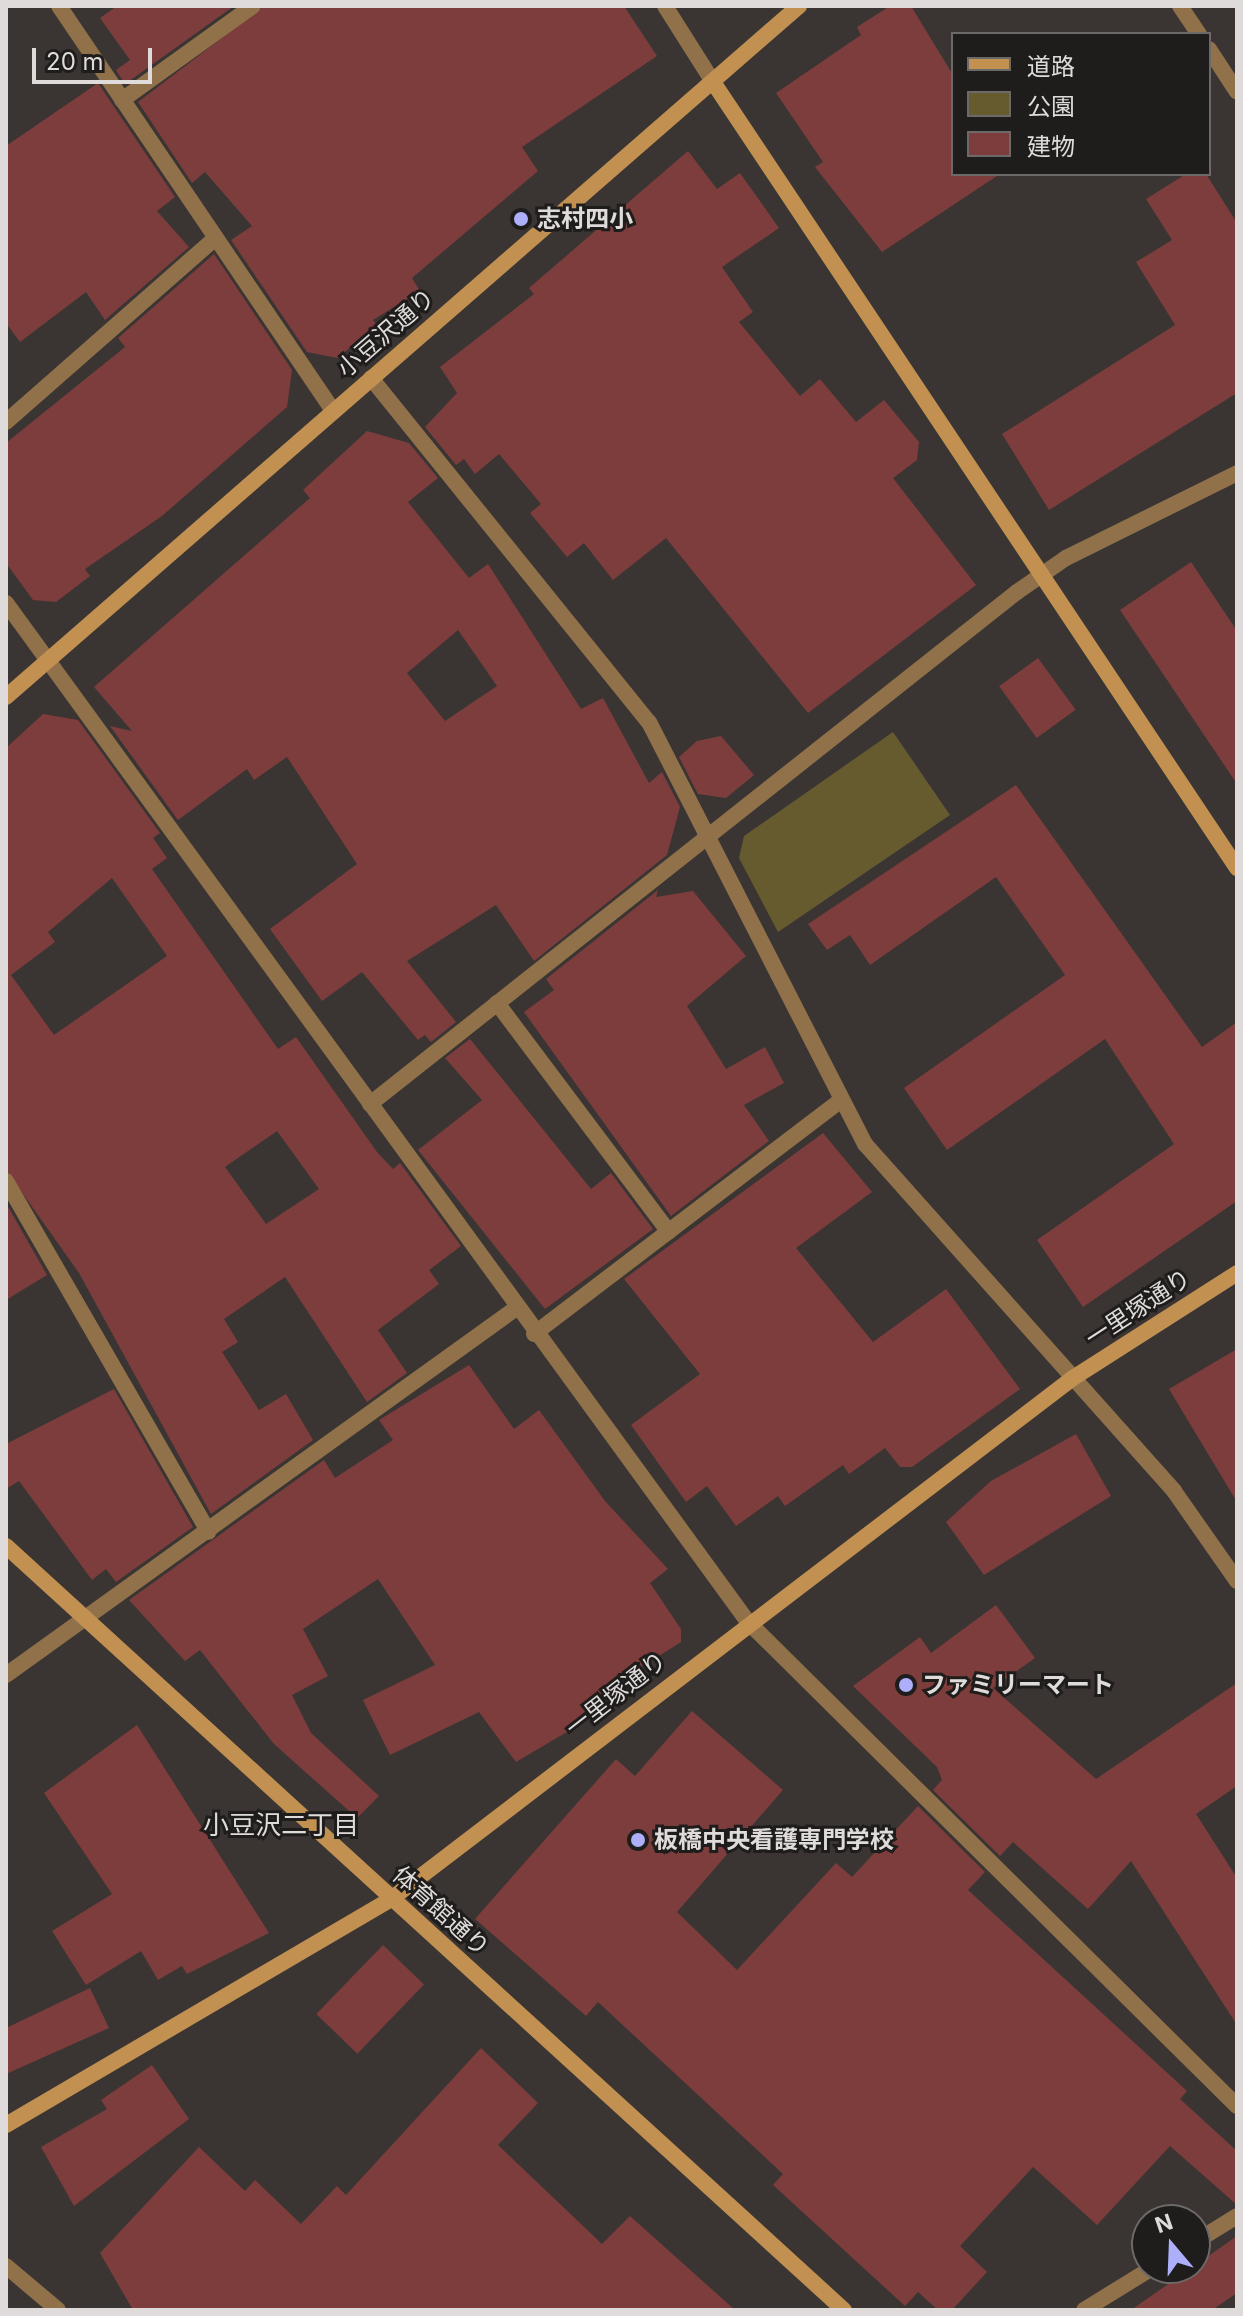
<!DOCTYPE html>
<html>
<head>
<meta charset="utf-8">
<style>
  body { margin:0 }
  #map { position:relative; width:1243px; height:2316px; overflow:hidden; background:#3a3533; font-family:Inter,"Noto Sans JP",sans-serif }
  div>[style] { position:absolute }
  .green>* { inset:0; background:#655b2f }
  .building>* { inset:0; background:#7d3d3c; transform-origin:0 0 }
  .lane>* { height:16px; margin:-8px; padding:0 8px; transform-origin:8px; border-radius:8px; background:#90714a }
  .street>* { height:16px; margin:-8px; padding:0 8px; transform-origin:8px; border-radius:8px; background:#90714a }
  .secondary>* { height:16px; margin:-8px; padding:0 8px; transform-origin:8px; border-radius:8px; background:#c29151 }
  .dots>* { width:22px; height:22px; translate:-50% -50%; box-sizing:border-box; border:4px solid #1f1d1c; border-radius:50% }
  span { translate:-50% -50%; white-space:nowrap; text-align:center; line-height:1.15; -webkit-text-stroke:6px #1f1d1c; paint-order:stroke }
  .poi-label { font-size:24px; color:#dfdbda; font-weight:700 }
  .left { translate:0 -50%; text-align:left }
  .street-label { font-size:24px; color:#dfdbda }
  .neighbourhood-label { font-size:26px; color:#dfdbda }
  .frame { position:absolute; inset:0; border:8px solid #dfdbda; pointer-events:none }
  .legend { position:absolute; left:951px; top:32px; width:260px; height:144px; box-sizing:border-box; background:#1f1d1c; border:2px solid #6c6968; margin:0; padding:10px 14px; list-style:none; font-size:24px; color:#dfdbda }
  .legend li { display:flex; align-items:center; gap:16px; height:40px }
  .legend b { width:40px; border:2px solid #6c6968 }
  .north { position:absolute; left:1131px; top:2204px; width:80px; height:80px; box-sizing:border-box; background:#1f1d1c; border:2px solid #6c6968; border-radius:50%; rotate:341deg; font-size:22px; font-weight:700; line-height:32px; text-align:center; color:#dfdbda }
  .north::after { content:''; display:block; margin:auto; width:28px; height:36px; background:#adaffb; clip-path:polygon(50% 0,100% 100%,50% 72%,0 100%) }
  .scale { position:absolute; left:32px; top:48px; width:120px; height:36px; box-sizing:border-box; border:4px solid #dfdbda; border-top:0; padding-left:10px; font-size:24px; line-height:28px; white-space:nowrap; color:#dfdbda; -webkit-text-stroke:6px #1f1d1c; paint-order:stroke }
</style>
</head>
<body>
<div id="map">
  <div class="green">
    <i style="clip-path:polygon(893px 732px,950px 815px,778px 932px,739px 858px,744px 836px)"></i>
  </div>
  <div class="building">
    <i style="clip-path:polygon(117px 6px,234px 6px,125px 84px,116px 70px,130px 60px,100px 18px)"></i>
    <i style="clip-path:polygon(264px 6px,624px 6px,657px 56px,522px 147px,538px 171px,412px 278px,420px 291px,373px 320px,377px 326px,337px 358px,307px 352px,231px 240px,252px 226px,205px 172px,192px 183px,138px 102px)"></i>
    <i style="clip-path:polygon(890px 6px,911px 6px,953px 75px,953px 174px,1000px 174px,882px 252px,815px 167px,823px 162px,776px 93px,861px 35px,857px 27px)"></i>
    <i style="clip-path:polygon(98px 83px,175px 197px,157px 211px,189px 247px,105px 320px,86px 292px,20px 342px,6px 323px,6px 146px)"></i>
    <i style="clip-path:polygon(688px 151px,717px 189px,740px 173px,779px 228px,722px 267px,753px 312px,739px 322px,800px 396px,820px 379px,856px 422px,884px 400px,919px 442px,917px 460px,893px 478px,976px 585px,808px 713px,666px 538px,613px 580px,584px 543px,567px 557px,530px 513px,541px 504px,499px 454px,475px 474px,464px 459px,456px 465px,425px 427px,457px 393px,440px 367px,534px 294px,529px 288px)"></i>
    <i style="clip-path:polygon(1186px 174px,1206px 174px,1237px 223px,1237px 393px,1049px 510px,1002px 434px,1175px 325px,1136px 262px,1172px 240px,1146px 199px)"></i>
    <i style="clip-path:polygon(214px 254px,292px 370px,287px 407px,162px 516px,85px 569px,90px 576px,56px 602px,33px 600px,6px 563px,6px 443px,125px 347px,118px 338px)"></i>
    <i style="clip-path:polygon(evenodd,367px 431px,409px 443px,438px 478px,408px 502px,469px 578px,488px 564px,581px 709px,603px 698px,649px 783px,662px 772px,680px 807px,667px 855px,534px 961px,496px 905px,407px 961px,456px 1022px,431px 1042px,425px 1035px,418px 1040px,362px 972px,322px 1001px,270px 929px,357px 864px,287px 757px,254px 780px,247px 769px,178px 820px,110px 726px,132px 731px,94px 687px,310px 498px,303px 490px,367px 431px,458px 630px,497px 686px,445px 721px,407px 673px,458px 630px)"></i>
    <i style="clip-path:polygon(1191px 562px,1237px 631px,1237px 784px,1120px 610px)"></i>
    <i style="left:1038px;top:658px;width:64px;height:48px;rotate:54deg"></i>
    <i style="clip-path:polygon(evenodd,43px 714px,78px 720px,160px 833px,153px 838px,167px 858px,152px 869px,278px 1049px,296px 1037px,377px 1152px,393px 1169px,400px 1163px,461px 1246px,429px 1270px,439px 1284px,378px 1330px,407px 1373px,367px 1402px,285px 1277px,224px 1319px,238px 1342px,222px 1352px,259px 1410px,286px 1394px,313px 1440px,211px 1514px,79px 1273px,6px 1170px,6px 748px,43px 714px,112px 878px,167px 956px,54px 1035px,11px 975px,55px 942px,48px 932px,112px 878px,43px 714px,277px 1131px,319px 1189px,266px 1224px,225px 1167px,277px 1131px)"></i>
    <i style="clip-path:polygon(721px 736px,754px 775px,726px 798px,698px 794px,679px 757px,697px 741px)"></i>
    <i style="clip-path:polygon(1016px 785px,1202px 1047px,1237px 1022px,1237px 1201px,1083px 1307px,1037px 1240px,1174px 1144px,1105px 1039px,947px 1150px,904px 1088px,1065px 975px,996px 877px,870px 965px,850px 935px,827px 950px,808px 924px)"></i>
    <i style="clip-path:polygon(658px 890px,656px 897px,693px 891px,746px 956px,687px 1006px,726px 1069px,765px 1047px,784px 1083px,744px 1105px,769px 1141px,671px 1216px,524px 1012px,554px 990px,546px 979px)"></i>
    <i style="clip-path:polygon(470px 1039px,591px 1189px,611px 1173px,653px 1229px,545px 1309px,418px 1150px,482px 1100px,445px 1058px)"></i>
    <i style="clip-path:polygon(823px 1133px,872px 1192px,796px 1248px,873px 1342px,946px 1289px,1020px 1389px,912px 1467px,900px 1467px,885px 1448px,849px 1474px,843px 1465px,785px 1506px,778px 1496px,736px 1526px,707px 1486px,686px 1502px,631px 1425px,700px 1374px,624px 1279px)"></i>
    <i style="clip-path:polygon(6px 1203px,47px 1275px,6px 1300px)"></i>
    <i style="clip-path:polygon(1237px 1349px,1237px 1502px,1169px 1389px)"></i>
    <i style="clip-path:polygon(469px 1365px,514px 1429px,539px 1410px,605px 1501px,668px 1569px,650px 1583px,681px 1629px,681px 1642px,618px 1682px,577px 1726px,516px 1762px,479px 1712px,390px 1755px,363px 1700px,435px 1665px,378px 1579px,303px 1629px,328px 1676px,292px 1695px,311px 1733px,379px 1796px,357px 1818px,274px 1744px,200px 1650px,185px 1661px,129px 1600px,324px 1460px,335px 1478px,393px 1440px,379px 1420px)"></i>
    <i style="clip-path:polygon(114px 1389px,193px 1527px,116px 1582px,106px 1569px,92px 1580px,19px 1481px,6px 1489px,6px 1444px)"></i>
    <i style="clip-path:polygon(1076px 1434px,1111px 1496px,984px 1575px,946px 1522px,991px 1481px)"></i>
    <i style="clip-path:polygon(996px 1605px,1035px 1658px,993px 1688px,1096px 1779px,1237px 1683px,1237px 1786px,1196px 1814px,1237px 1878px,1237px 2025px,1131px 1861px,1088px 1909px,1013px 1842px,1000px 1856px,933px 1790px,942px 1780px,937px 1767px,853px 1686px,920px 1637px,931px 1653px)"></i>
    <i style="clip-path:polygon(692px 1711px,783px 1790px,677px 1912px,737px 1970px,836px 1863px,852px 1877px,918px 1806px,985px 1872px,968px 1890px,1187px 2091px,1180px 2099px,1237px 2151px,1237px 2205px,1170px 2146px,1097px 2225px,1033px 2167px,960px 2246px,987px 2272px,952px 2310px,938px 2310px,918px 2292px,905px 2306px,773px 2185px,783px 2174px,598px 2002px,586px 2016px,475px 1919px,616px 1759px,635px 1776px)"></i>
    <i style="clip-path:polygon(137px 1725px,269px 1933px,187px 1974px,182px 1966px,158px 1980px,141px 1951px,86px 1985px,52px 1931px,112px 1894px,44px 1793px)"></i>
    <i style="left:383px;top:1945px;width:57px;height:96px;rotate:44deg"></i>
    <i style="clip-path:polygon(90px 1988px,109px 2028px,6px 2074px,6px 2028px)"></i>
    <i style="clip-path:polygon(481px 2048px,538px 2103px,498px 2145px,602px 2244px,630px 2216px,735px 2310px,133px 2310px,100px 2253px,199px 2147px,245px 2191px,255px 2180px,301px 2224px,337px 2186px,346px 2195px)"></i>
    <i style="clip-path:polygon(152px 2065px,189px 2119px,74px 2206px,41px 2147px,107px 2109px,101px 2100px)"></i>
    <i style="clip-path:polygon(1237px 2236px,1237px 2293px,1212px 2310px,1131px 2310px)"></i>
  </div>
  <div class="lane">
    <i style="left:497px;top:1003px;width:286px;rotate:53.1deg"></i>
    <i style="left:534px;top:1334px;width:386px;rotate:-37.3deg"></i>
  </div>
  <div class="street">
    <i style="left:59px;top:6px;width:488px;rotate:55.9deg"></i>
    <i style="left:665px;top:6px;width:90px;rotate:57.7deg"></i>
    <i style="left:1180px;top:6px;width:34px;rotate:56deg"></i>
    <i style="left:1209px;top:49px;width:51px;rotate:56.9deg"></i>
    <i style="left:122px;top:100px;width:161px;rotate:-35.7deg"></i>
    <i style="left:371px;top:378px;width:442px;rotate:51.1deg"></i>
    <i style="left:649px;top:722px;width:474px;rotate:62.9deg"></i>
    <i style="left:865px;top:1144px;width:465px;rotate:48.3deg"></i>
    <i style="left:1174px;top:1491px;width:110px;rotate:55deg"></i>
    <i style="left:6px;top:422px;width:277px;rotate:-41.3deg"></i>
    <i style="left:6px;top:603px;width:1261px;rotate:53.94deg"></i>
    <i style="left:748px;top:1622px;width:688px;rotate:44.71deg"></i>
    <i style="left:370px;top:1104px;width:825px;rotate:-38.36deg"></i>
    <i style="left:1017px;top:592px;width:60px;rotate:-34.8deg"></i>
    <i style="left:1066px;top:558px;width:191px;rotate:-26.4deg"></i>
    <i style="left:6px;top:1181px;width:405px;rotate:60deg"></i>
    <i style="left:6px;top:1675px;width:627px;rotate:-35.72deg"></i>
    <i style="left:1195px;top:2242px;width:49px;rotate:-31.8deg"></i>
    <i style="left:6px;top:2266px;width:68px;rotate:40.2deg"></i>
    <i style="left:1084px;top:2310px;width:80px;rotate:-31.7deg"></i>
  </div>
  <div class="secondary">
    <i style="left:713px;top:82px;width:945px;rotate:56.31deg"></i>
    <i style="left:6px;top:697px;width:1052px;rotate:-41.07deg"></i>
    <i style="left:6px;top:1546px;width:1134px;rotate:42.36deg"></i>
    <i style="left:6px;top:2125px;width:446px;rotate:-30.4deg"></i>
    <i style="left:391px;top:1899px;width:858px;rotate:-37.38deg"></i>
    <i style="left:1073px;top:1378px;width:195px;rotate:-32.6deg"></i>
  </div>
  <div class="dots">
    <i style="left:521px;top:219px;background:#adaffb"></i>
    <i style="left:906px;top:1685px;background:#adaffb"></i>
    <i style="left:638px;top:1840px;background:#adaffb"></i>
  </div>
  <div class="poi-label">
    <span class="left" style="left:537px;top:219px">志村四小</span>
    <span class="left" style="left:922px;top:1685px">ファミリーマート</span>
    <span class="left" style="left:654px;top:1840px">板橋中央看護専門学校</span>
  </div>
  <div class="street-label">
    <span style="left:386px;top:333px;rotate:-41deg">小豆沢通り</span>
    <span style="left:1138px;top:1308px;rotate:-33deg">一里塚通り</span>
    <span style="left:616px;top:1694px;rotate:-38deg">一里塚通り</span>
    <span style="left:441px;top:1911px;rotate:42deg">体育館通り</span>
  </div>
  <div class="neighbourhood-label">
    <span style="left:281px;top:1825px">小豆沢二丁目</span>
  </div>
  <div class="frame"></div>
  <ul class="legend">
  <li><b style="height:10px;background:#c29151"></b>道路</li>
  <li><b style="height:22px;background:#655b2f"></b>公園</li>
  <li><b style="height:22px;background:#7d3d3c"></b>建物</li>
  </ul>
  <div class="north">N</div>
  <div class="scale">20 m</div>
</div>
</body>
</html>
